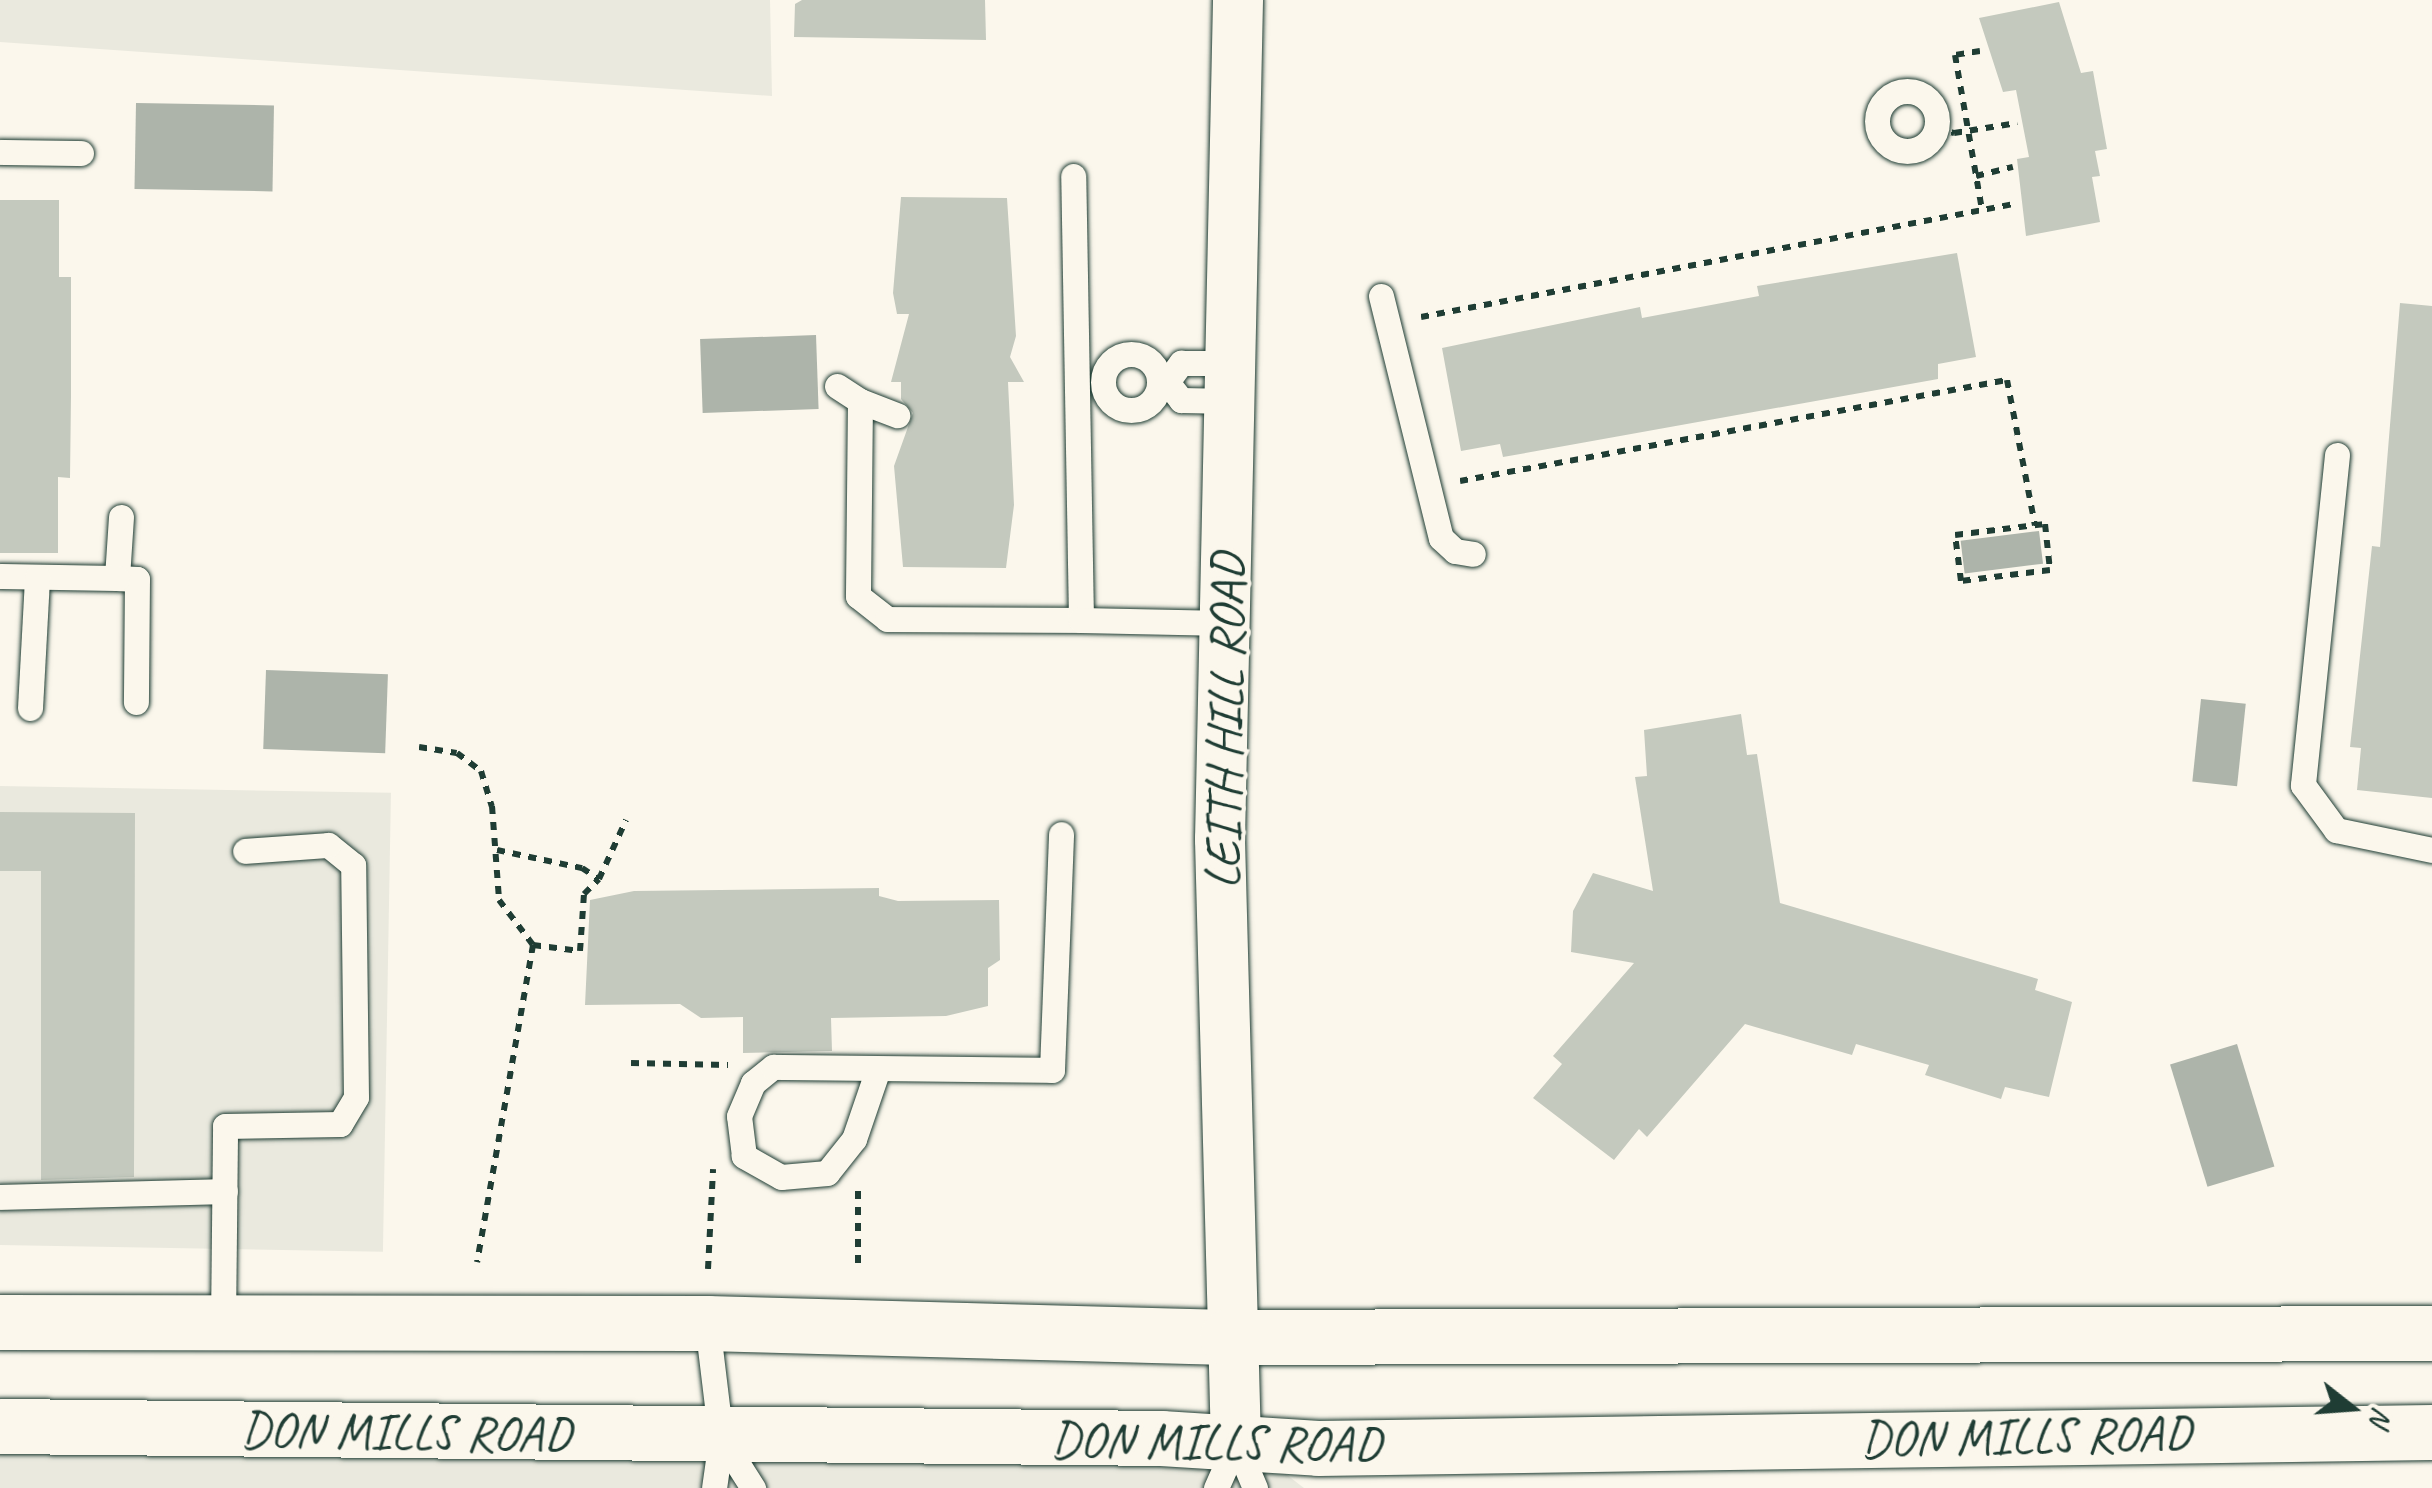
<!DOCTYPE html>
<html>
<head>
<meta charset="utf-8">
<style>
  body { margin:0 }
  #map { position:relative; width:2432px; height:1488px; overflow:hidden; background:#fbf7ec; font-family:Caveat,sans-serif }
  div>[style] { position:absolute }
  .built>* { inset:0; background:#eae9de; transform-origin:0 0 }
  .water>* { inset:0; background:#adb4aa; transform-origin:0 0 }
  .building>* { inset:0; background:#c4c9be }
  .path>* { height:6px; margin-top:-3px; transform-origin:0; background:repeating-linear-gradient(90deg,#1f3d34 0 8px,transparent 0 16px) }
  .roads { filter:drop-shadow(0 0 2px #1f3d34) drop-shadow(0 0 2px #1f3d34) }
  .service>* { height:25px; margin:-12.5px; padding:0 12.5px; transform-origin:12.5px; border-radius:12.5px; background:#fbf7ec }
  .service>.ring { margin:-12.5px; padding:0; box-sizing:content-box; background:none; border:25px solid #fbf7ec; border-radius:50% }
  .minor>* { height:50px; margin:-25px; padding:0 25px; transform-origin:25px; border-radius:25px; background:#fbf7ec }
  .secondary>* { height:55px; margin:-27.5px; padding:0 27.5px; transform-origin:27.5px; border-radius:27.5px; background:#fbf7ec }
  span { translate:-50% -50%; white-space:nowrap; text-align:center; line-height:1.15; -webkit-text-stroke:8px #fbf7ec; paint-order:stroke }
  .street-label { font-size:50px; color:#1f3d34 }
  .north { position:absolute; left:2302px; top:1358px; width:100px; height:100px; -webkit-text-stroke:8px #fbf7ec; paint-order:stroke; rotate:107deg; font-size:28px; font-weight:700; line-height:40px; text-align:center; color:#1f3d34 }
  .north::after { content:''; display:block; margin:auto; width:35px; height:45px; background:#1f3d34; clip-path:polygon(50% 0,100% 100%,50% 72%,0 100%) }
</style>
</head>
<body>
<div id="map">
  <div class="built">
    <i style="clip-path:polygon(0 0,770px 0,772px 96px,0 42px)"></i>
    <i style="left:0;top:786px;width:391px;height:459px;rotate:1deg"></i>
    <i style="clip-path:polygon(0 1426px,1253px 1449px,1304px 1488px,0 1488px)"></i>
  </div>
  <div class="water">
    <i style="left:136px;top:103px;width:138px;height:86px;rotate:1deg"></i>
    <i style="left:816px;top:335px;width:74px;height:116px;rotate:88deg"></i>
    <i style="left:2039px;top:531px;width:33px;height:79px;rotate:83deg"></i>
    <i style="left:266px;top:670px;width:122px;height:79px;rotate:2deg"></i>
    <i style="left:2201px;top:699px;width:45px;height:83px;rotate:6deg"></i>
    <i style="left:2237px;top:1044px;width:128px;height:70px;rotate:73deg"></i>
  </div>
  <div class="building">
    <i style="clip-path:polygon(802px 0,985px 0,986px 40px,794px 37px,795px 4px)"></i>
    <i style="clip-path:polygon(2059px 2px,2081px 73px,2093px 71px,2107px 149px,2095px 151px,2100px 176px,2092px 177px,2100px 222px,2026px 236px,2017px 159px,2029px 157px,2016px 90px,2003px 92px,1979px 18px)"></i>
    <i style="clip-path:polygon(901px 197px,1007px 198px,1016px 336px,1010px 357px,1024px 382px,1008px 382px,1014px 505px,1006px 568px,903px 567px,894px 466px,913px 413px,901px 399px,901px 382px,891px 382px,909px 314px,897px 314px,893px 293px)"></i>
    <i style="clip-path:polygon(0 200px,59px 200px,59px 277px,71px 277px,71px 396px,70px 478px,58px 477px,58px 553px,0 553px)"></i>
    <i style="clip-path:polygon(1957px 253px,1976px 357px,1938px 364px,1938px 379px,1503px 457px,1500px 444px,1461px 451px,1442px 348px,1640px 307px,1642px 318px,1759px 296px,1757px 286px)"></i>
    <i style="clip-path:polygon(2400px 303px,2432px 306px,2432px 798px,2357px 790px,2361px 748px,2350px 747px,2372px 546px,2380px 547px)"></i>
    <i style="clip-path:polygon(1741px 714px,1747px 755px,1757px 754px,1780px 903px,2038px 979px,2035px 990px,2072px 1002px,2049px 1097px,2005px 1087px,2001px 1099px,1925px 1075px,1929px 1065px,1856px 1044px,1852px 1055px,1745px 1024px,1647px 1137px,1639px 1129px,1614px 1160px,1533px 1098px,1562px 1064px,1553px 1056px,1634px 963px,1571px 952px,1573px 911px,1593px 873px,1653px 891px,1635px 777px,1647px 776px,1644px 730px)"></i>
    <i style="clip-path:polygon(0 812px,135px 813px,134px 1177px,41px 1180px,41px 871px,0 871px)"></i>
    <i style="clip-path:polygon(879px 888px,879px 896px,898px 901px,999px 900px,1000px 960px,988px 968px,988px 1006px,946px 1016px,831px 1018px,832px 1051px,743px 1053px,743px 1017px,701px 1018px,680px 1004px,585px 1005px,590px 900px,634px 891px)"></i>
  </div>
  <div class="path">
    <i style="left:1980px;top:51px;width:25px;rotate:171deg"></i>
    <i style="left:1955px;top:55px;width:157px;rotate:80.1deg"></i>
    <i style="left:1936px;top:128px;width:19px;rotate:16deg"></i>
    <i style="left:1954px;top:133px;width:64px;rotate:-9deg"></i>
    <i style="left:1976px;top:176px;width:38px;rotate:-14deg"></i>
    <i style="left:1421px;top:317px;width:604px;rotate:-10.79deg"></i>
    <i style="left:1460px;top:481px;width:556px;rotate:-10.46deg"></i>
    <i style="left:2007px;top:380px;width:148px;rotate:79.1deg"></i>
    <i style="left:2045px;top:524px;width:46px;rotate:83.8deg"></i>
    <i style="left:2050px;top:570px;width:90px;rotate:173deg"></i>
    <i style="left:1961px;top:581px;width:46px;rotate:-97.4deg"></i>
    <i style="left:1955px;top:535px;width:91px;rotate:-7deg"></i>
    <i style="left:419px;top:747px;width:38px;rotate:9deg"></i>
    <i style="left:457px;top:753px;width:30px;rotate:37deg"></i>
    <i style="left:481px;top:771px;width:37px;rotate:73deg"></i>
    <i style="left:492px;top:806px;width:94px;rotate:85.7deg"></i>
    <i style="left:499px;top:900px;width:56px;rotate:52.9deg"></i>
    <i style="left:533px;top:945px;width:322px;rotate:100deg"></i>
    <i style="left:497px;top:850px;width:87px;rotate:12deg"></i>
    <i style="left:582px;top:868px;width:20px;rotate:33deg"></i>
    <i style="left:533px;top:945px;width:47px;rotate:7.3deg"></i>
    <i style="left:580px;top:951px;width:57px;rotate:-86deg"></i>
    <i style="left:584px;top:894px;width:21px;rotate:-45deg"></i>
    <i style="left:599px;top:879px;width:65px;rotate:-65.4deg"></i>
    <i style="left:631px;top:1063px;width:97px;rotate:1.2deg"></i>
    <i style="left:858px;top:1191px;width:80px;rotate:90deg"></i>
    <i style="left:708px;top:1269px;width:100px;rotate:-87.1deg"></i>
  </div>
  <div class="roads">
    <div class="service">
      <i class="ring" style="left:1877px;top:91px;width:35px;height:35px"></i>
      <i style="left:0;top:152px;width:81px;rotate:0.7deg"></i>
      <i style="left:1381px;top:296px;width:249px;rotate:76.1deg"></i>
      <i style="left:1441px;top:538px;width:19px;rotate:43deg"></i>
      <i style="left:1455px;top:551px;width:18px;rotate:9deg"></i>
      <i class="ring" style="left:1103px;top:354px;width:31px;height:31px"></i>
      <i style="left:1167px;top:382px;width:24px;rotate:-54deg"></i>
      <i style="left:1181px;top:363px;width:53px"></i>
      <i style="left:1167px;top:382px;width:23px;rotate:52deg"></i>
      <i style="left:1181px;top:400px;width:51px;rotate:1.1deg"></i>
      <i style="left:837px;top:386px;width:27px;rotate:33deg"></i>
      <i style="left:860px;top:401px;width:195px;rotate:90.6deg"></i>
      <i style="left:858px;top:596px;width:37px;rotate:38deg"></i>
      <i style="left:887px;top:619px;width:194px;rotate:0.3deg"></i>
      <i style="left:1081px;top:620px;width:444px;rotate:-91deg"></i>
      <i style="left:860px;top:401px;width:40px;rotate:21deg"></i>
      <i style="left:2337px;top:455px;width:332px;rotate:95.9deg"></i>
      <i style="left:2303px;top:785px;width:56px;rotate:53.7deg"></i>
      <i style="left:2336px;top:830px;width:98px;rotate:11.8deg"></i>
      <i style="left:121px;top:517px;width:61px;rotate:93.8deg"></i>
      <i style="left:117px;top:578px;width:20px;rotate:3deg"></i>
      <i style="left:137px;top:579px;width:123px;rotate:90.5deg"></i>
      <i style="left:0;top:576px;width:117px;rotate:1deg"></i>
      <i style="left:1081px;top:620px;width:145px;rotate:1.2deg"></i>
      <i style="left:30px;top:708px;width:131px;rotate:-86.9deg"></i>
      <i style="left:878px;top:1069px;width:74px;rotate:108.9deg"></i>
      <i style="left:854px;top:1139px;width:43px;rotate:128.5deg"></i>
      <i style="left:827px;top:1173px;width:46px;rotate:175deg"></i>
      <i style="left:781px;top:1177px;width:43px;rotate:-150.4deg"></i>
      <i style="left:744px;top:1156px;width:40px;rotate:-97.1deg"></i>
      <i style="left:739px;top:1116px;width:36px;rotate:-67deg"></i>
      <i style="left:753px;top:1083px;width:26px;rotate:-39deg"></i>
      <i style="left:773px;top:1067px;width:279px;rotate:0.6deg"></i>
      <i style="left:1052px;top:1070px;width:236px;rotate:-87.8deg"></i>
      <i style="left:0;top:1197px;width:225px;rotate:-1.5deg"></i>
      <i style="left:707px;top:1323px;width:117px;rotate:83.1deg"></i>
      <i style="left:721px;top:1439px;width:49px;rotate:98.1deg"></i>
      <i style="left:223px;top:1325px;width:199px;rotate:-89.4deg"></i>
      <i style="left:225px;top:1126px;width:115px;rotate:-1deg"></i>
      <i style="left:340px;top:1124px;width:31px;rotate:-59deg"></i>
      <i style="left:356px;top:1097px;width:232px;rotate:-90.7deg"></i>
      <i style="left:353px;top:865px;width:32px;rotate:-141deg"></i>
      <i style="left:328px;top:845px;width:83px;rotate:175.9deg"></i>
      <i style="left:720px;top:1436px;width:62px;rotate:57.6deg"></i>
      <i style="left:1236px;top:1443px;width:49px;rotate:67.1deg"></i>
      <i style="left:1216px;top:1488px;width:49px;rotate:-66deg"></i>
    </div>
    <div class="minor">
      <i style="left:1236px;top:1443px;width:604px;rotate:-91.52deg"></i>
      <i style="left:1220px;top:839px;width:839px;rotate:-88.77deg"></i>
    </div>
    <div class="secondary">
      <i style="left:0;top:1322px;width:707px;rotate:0.08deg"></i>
      <i style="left:707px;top:1323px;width:520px;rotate:1.54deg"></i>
      <i style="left:1227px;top:1337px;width:1205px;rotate:-0.19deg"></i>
      <i style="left:0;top:1426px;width:1161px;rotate:0.59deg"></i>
      <i style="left:1161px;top:1438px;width:157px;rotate:3.6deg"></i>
      <i style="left:1318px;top:1448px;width:1114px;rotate:-0.82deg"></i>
    </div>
  </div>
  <div class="street-label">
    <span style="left:1225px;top:721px;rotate:-89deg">LEITH HILL ROAD</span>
    <span style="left:406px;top:1432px;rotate:1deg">DON MILLS ROAD</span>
    <span style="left:2026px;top:1436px;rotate:-1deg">DON MILLS ROAD</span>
    <span style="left:1216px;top:1442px;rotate:1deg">DON MILLS ROAD</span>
  </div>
  <div class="north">N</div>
</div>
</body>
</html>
